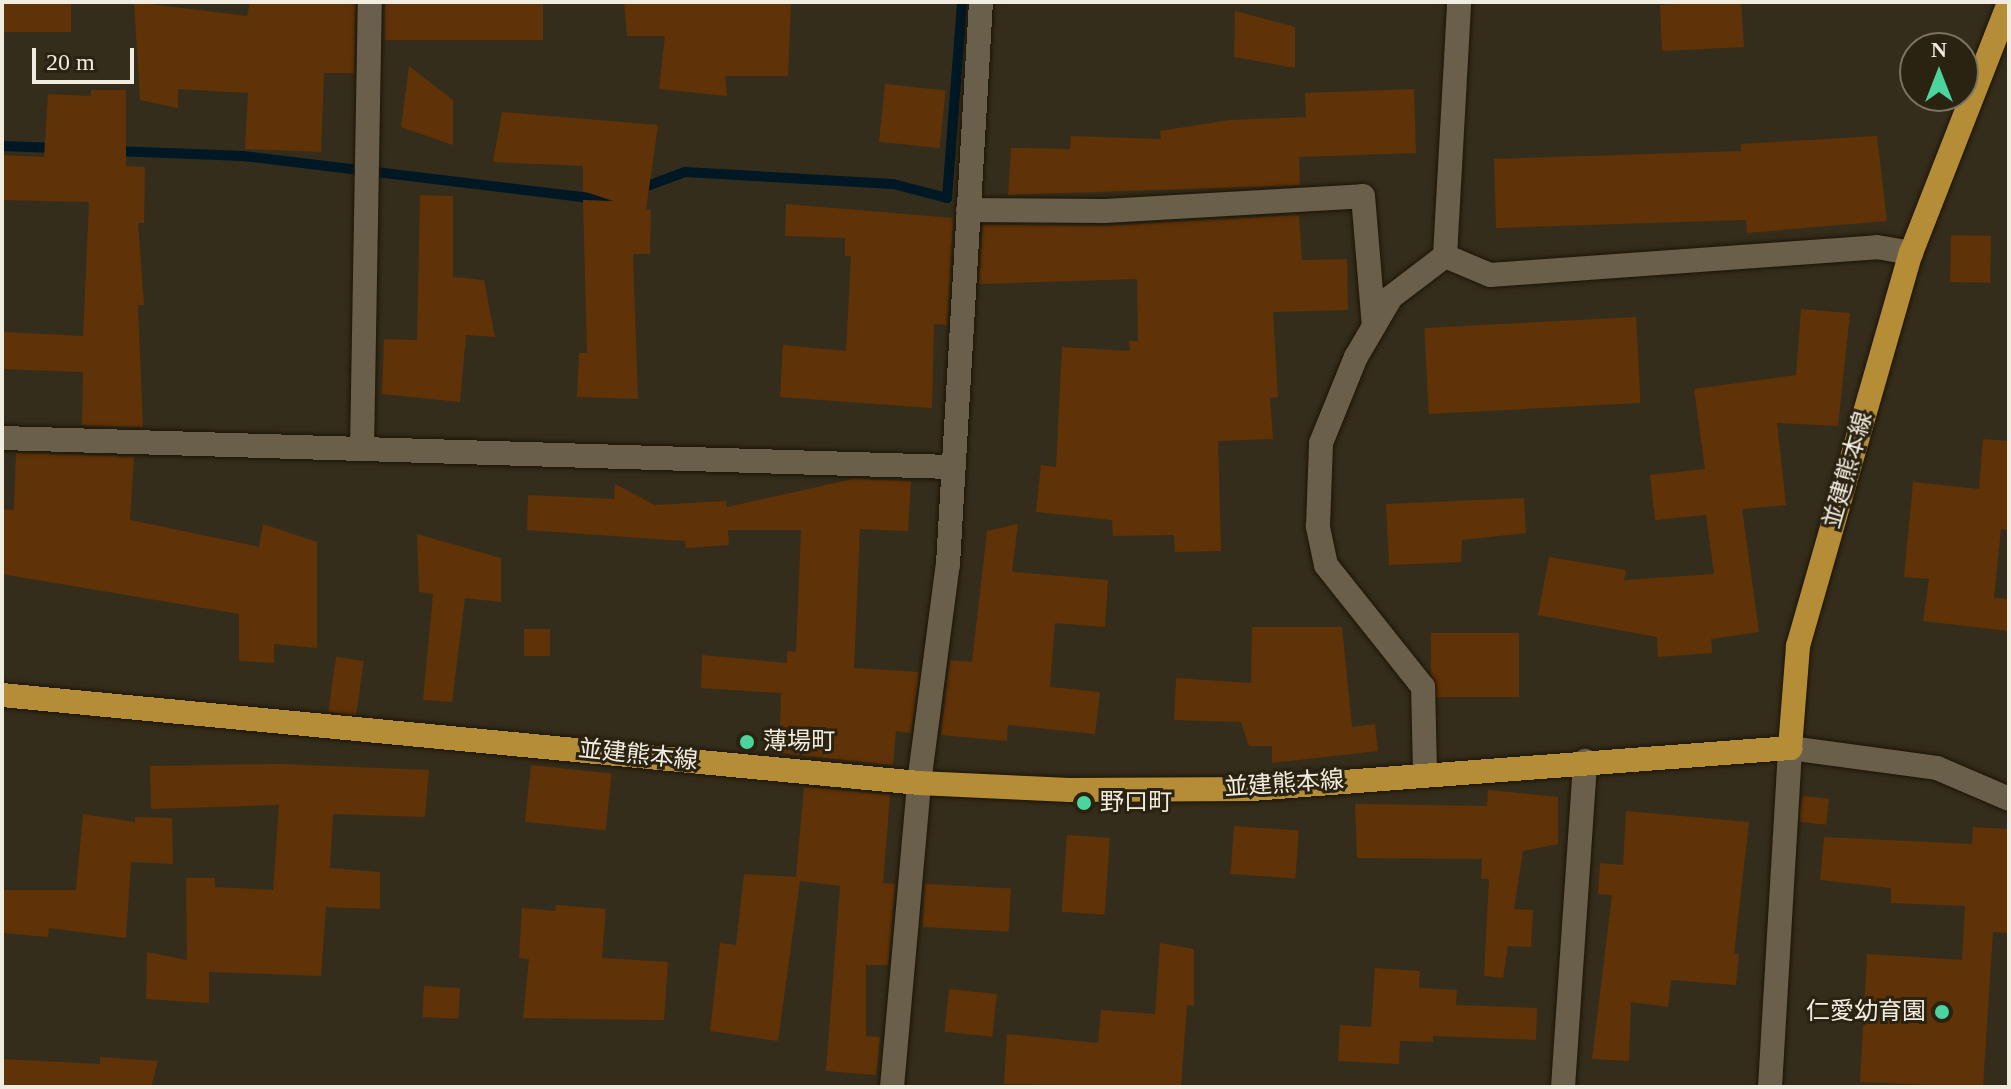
<!DOCTYPE html>
<html>
<head>
<meta charset="utf-8">
<style>
  body { margin:0 }
  #map { position:relative; width:2011px; height:1089px; overflow:hidden; background:#352d1b; font-family:"Times New Roman","Noto Sans JP",serif }
  div>[style] { position:absolute }
  .stream>* { height:10px; margin:-5px; padding:0 5px; transform-origin:5px; border-radius:5px; background:#001724 }
  .building>* { inset:0; background:#603207; transform-origin:0 0 }
  .roads { filter:drop-shadow(0 0 2px #1d1504) drop-shadow(0 0 2px #1d1504) }
  .minor>* { height:24px; margin:-12px; padding:0 12px; transform-origin:12px; border-radius:12px; background:#695f4b }
  .major>* { height:24px; margin:-12px; padding:0 12px; transform-origin:12px; border-radius:12px; background:#b58d37 }
  .dots>* { width:22px; height:22px; translate:-50% -50%; box-sizing:border-box; border:4px solid #2b2311; border-radius:50% }
  span { translate:-50% -50%; white-space:nowrap; text-align:center; line-height:1.15; -webkit-text-stroke:6px #2b2311; paint-order:stroke }
  .street-label { font-size:24px; color:#f1ece0 }
  .poi-label { font-size:24px; color:#f1ece0 }
  .left { translate:0 -50%; text-align:left }
  .right { translate:-100% -50%; text-align:right }
  .frame { position:absolute; inset:0; border:4px solid #f1ece0; pointer-events:none }
  .north { position:absolute; left:1899px; top:32px; width:80px; height:80px; box-sizing:border-box; background:#2b2311; border:2px solid #7a7364; border-radius:50%; rotate:0deg; font-size:22px; font-weight:700; line-height:32px; text-align:center; color:#f1ece0 }
  .north::after { content:''; display:block; margin:auto; width:28px; height:36px; background:#4bd49b; clip-path:polygon(50% 0,100% 100%,50% 72%,0 100%) }
  .scale { position:absolute; left:32px; top:48px; width:102px; height:36px; box-sizing:border-box; border:4px solid #f1ece0; border-top:0; padding-left:10px; font-size:24px; line-height:28px; white-space:nowrap; color:#f1ece0; -webkit-text-stroke:6px #2b2311; paint-order:stroke }
</style>
</head>
<body>
<div id="map">
  <div class="stream">
    <i style="left:2px;top:146px;width:54px;rotate:2.1deg"></i>
    <i style="left:116px;top:151px;width:127px;rotate:2.3deg"></i>
    <i style="left:243px;top:156px;width:368px;rotate:6.9deg"></i>
    <i style="left:608px;top:200px;width:13px;rotate:-18deg"></i>
    <i style="left:639px;top:189px;width:49px;rotate:-20.3deg"></i>
    <i style="left:685px;top:172px;width:208px;rotate:3.3deg"></i>
    <i style="left:893px;top:184px;width:56px;rotate:14.5deg"></i>
    <i style="left:947px;top:198px;width:197px;rotate:-85.6deg"></i>
  </div>
  <div class="building">
    <i style="left:2px;top:2px;width:69px;height:30px"></i>
    <i style="clip-path:polygon(134px 2px,247px 16px,250px 2px,355px 2px,354px 73px,324px 73px,321px 152px,245px 149px,248px 93px,178px 89px,178px 108px,140px 100px)"></i>
    <i style="left:385px;top:2px;width:158px;height:38px"></i>
    <i style="clip-path:polygon(624px 2px,791px 2px,788px 76px,725px 76px,727px 96px,659px 89px,665px 36px,627px 36px)"></i>
    <i style="clip-path:polygon(1712px 2px,1741px 2px,1744px 47px,1662px 51px,1660px 5px)"></i>
    <i style="clip-path:polygon(1235px 11px,1295px 27px,1295px 68px,1234px 57px)"></i>
    <i style="clip-path:polygon(409px 66px,453px 100px,453px 145px,401px 127px)"></i>
    <i style="left:885px;top:84px;width:61px;height:58px;rotate:6deg"></i>
    <i style="clip-path:polygon(1414px 89px,1416px 153px,1299px 157px,1300px 185px,1008px 195px,1011px 148px,1070px 149px,1071px 136px,1161px 139px,1160px 131px,1230px 120px,1306px 117px,1305px 93px)"></i>
    <i style="clip-path:polygon(91px 90px,126px 90px,126px 166px,145px 167px,144px 223px,138px 223px,144px 305px,138px 305px,143px 427px,82px 425px,83px 372px,2px 369px,2px 332px,83px 336px,89px 202px,2px 200px,2px 155px,44px 157px,48px 94px,91px 96px)"></i>
    <i style="clip-path:polygon(502px 112px,658px 125px,646px 210px,651px 210px,650px 254px,633px 254px,638px 399px,577px 397px,579px 353px,587px 353px,583px 200px,613px 201px,583px 191px,583px 166px,493px 162px)"></i>
    <i style="clip-path:polygon(1877px 136px,1887px 221px,1747px 233px,1746px 220px,1496px 228px,1494px 159px,1741px 151px,1741px 144px)"></i>
    <i style="clip-path:polygon(420px 195px,453px 196px,453px 277px,484px 280px,495px 337px,466px 335px,460px 402px,382px 394px,384px 339px,417px 340px)"></i>
    <i style="clip-path:polygon(786px 204px,953px 218px,947px 325px,934px 324px,932px 408px,780px 397px,783px 345px,846px 351px,851px 256px,845px 256px,845px 238px,785px 236px)"></i>
    <i style="clip-path:polygon(1299px 215px,1302px 260px,1347px 259px,1348px 310px,1273px 312px,1278px 397px,1270px 398px,1273px 439px,1218px 441px,1221px 551px,1175px 552px,1174px 535px,1113px 536px,1112px 520px,1036px 512px,1041px 465px,1056px 467px,1062px 347px,1130px 351px,1129px 341px,1138px 341px,1137px 279px,979px 284px,983px 225px,1106px 226px)"></i>
    <i style="left:1951px;top:235px;width:40px;height:47px;rotate:1deg"></i>
    <i style="clip-path:polygon(1801px 309px,1850px 313px,1838px 426px,1777px 423px,1786px 505px,1742px 509px,1759px 632px,1711px 639px,1712px 653px,1658px 657px,1657px 637px,1538px 615px,1549px 557px,1626px 570px,1624px 580px,1714px 574px,1706px 515px,1655px 520px,1650px 475px,1705px 469px,1694px 389px,1796px 375px)"></i>
    <i style="left:1636px;top:317px;width:86px;height:212px;rotate:87deg"></i>
    <i style="clip-path:polygon(1983px 439px,2009px 441px,2009px 530px,2001px 529px,1994px 598px,2009px 599px,2009px 631px,1923px 621px,1929px 579px,1904px 577px,1913px 482px,1979px 489px)"></i>
    <i style="clip-path:polygon(16px 453px,134px 457px,130px 520px,259px 547px,263px 524px,317px 542px,317px 648px,274px 644px,274px 663px,239px 661px,239px 614px,2px 574px,2px 509px,14px 510px)"></i>
    <i style="clip-path:polygon(853px 479px,911px 481px,908px 531px,860px 529px,854px 668px,919px 672px,911px 733px,896px 731px,893px 765px,779px 753px,781px 693px,701px 688px,702px 655px,787px 663px,787px 651px,796px 652px,801px 530px,728px 530px,729px 545px,686px 548px,685px 541px,527px 530px,528px 495px,614px 499px,615px 484px,655px 505px,726px 501px,727px 507px)"></i>
    <i style="clip-path:polygon(1524px 498px,1526px 533px,1462px 540px,1461px 562px,1389px 565px,1386px 504px)"></i>
    <i style="clip-path:polygon(1018px 524px,1012px 572px,1108px 580px,1105px 627px,1055px 623px,1050px 687px,1100px 692px,1095px 734px,1008px 725px,1007px 741px,941px 735px,950px 660px,972px 662px,987px 531px)"></i>
    <i style="clip-path:polygon(417px 534px,501px 558px,501px 602px,465px 598px,452px 702px,423px 700px,433px 594px,419px 592px)"></i>
    <i style="clip-path:polygon(1252px 627px,1342px 627px,1352px 727px,1375px 724px,1378px 751px,1272px 763px,1272px 746px,1249px 746px,1241px 722px,1174px 720px,1176px 678px,1251px 683px)"></i>
    <i style="left:524px;top:629px;width:26px;height:27px"></i>
    <i style="left:1519px;top:633px;width:64px;height:88px;rotate:90deg"></i>
    <i style="left:336px;top:657px;width:28px;height:55px;rotate:8deg"></i>
    <i style="clip-path:polygon(279px 764px,429px 770px,425px 817px,333px 814px,330px 868px,380px 872px,380px 909px,326px 907px,321px 976px,209px 972px,209px 1003px,146px 999px,147px 952px,187px 960px,186px 878px,215px 878px,215px 887px,273px 890px,279px 805px,151px 809px,150px 766px)"></i>
    <i style="left:531px;top:765px;width:81px;height:57px;rotate:6deg"></i>
    <i style="clip-path:polygon(804px 787px,890px 795px,883px 883px,895px 884px,888px 965px,866px 965px,866px 1036px,880px 1037px,876px 1075px,826px 1071px,840px 886px,800px 881px,778px 1041px,710px 1031px,720px 943px,736px 945px,744px 874px,796px 877px)"></i>
    <i style="clip-path:polygon(1488px 790px,1558px 797px,1558px 844px,1523px 851px,1514px 909px,1533px 910px,1531px 947px,1508px 946px,1503px 978px,1484px 976px,1489px 879px,1481px 879px,1482px 859px,1357px 858px,1355px 804px,1487px 806px)"></i>
    <i style="left:1802px;top:796px;width:27px;height:26px;rotate:6deg"></i>
    <i style="clip-path:polygon(1626px 811px,1749px 822px,1734px 954px,1739px 954px,1736px 985px,1671px 980px,1668px 1007px,1631px 1002px,1629px 1061px,1592px 1059px,1612px 895px,1598px 894px,1600px 863px,1623px 865px)"></i>
    <i style="clip-path:polygon(83px 814px,135px 822px,135px 817px,172px 818px,173px 864px,131px 862px,126px 938px,49px 928px,48px 937px,2px 933px,2px 890px,76px 890px)"></i>
    <i style="left:1234px;top:826px;width:65px;height:48px;rotate:4deg"></i>
    <i style="clip-path:polygon(1973px 827px,2009px 829px,2009px 933px,1993px 932px,1983px 1087px,1860px 1082px,1867px 954px,1962px 960px,1965px 906px,1891px 903px,1891px 888px,1820px 880px,1824px 837px,1972px 844px)"></i>
    <i style="left:1067px;top:835px;width:43px;height:77px;rotate:4deg"></i>
    <i style="left:925px;top:884px;width:86px;height:43px;rotate:3deg"></i>
    <i style="clip-path:polygon(556px 905px,606px 909px,602px 958px,668px 962px,664px 1020px,523px 1018px,529px 959px,519px 958px,522px 908px,555px 911px)"></i>
    <i style="clip-path:polygon(1160px 943px,1194px 949px,1194px 1006px,1187px 1005px,1181px 1087px,1004px 1084px,1007px 1034px,1098px 1043px,1101px 1010px,1155px 1014px)"></i>
    <i style="clip-path:polygon(1375px 968px,1420px 971px,1419px 988px,1457px 990px,1456px 1005px,1537px 1008px,1536px 1040px,1433px 1036px,1433px 1042px,1400px 1041px,1399px 1064px,1338px 1061px,1340px 1025px,1371px 1027px)"></i>
    <i style="left:424px;top:986px;width:36px;height:31px;rotate:3deg"></i>
    <i style="left:949px;top:989px;width:48px;height:43px;rotate:6deg"></i>
    <i style="clip-path:polygon(100px 1057px,158px 1061px,151px 1087px,2px 1087px,2px 1059px,100px 1064px)"></i>
  </div>
  <div class="roads">
    <div class="minor">
      <i style="left:968px;top:210px;width:137px;rotate:0.4deg"></i>
      <i style="left:1105px;top:211px;width:258px;rotate:-3.3deg"></i>
      <i style="left:1363px;top:196px;width:130px;rotate:85.2deg"></i>
      <i style="left:1445px;top:256px;width:254px;rotate:-86.8deg"></i>
      <i style="left:2px;top:438px;width:950px;rotate:1.75deg"></i>
      <i style="left:362px;top:449px;width:447px;rotate:-89deg"></i>
      <i style="left:1425px;top:772px;width:85px;rotate:-91.3deg"></i>
      <i style="left:1423px;top:687px;width:156px;rotate:-128.5deg"></i>
      <i style="left:1326px;top:565px;width:40px;rotate:-102deg"></i>
      <i style="left:1318px;top:526px;width:83px;rotate:-87.9deg"></i>
      <i style="left:1321px;top:443px;width:93px;rotate:-67.9deg"></i>
      <i style="left:1356px;top:357px;width:69px;rotate:-59.7deg"></i>
      <i style="left:1391px;top:297px;width:68px;rotate:-37.2deg"></i>
      <i style="left:1445px;top:256px;width:49px;rotate:22.9deg"></i>
      <i style="left:1490px;top:275px;width:388px;rotate:-4.1deg"></i>
      <i style="left:1877px;top:247px;width:35px;rotate:10deg"></i>
      <i style="left:892px;top:1087px;width:305px;rotate:-84.9deg"></i>
      <i style="left:919px;top:783px;width:221px;rotate:-82.5deg"></i>
      <i style="left:948px;top:564px;width:563px;rotate:-86.64deg"></i>
      <i style="left:1563px;top:1087px;width:327px;rotate:-86.1deg"></i>
      <i style="left:1770px;top:1087px;width:340px;rotate:-86.6deg"></i>
      <i style="left:1790px;top:748px;width:148px;rotate:7.7deg"></i>
      <i style="left:1937px;top:768px;width:78px;rotate:23.3deg"></i>
    </div>
    <div class="major">
      <i style="left:2px;top:695px;width:921px;rotate:5.48deg"></i>
      <i style="left:919px;top:783px;width:150px;rotate:2.7deg"></i>
      <i style="left:1069px;top:790px;width:183px;rotate:-0.3deg"></i>
      <i style="left:1252px;top:789px;width:540px;rotate:-4.36deg"></i>
      <i style="left:1790px;top:748px;width:102px;rotate:-85.5deg"></i>
      <i style="left:1798px;top:646px;width:409px;rotate:-74deg"></i>
      <i style="left:1911px;top:253px;width:269px;rotate:-68.6deg"></i>
    </div>
  </div>
  <div class="dots">
    <i style="left:747px;top:742px;background:#4bd49b"></i>
    <i style="left:1084px;top:803px;background:#4bd49b"></i>
    <i style="left:1942px;top:1012px;background:#4bd49b"></i>
  </div>
  <div class="street-label">
    <span style="left:1848px;top:470px;rotate:-74deg">並建熊本線</span>
    <span style="left:638px;top:755px;rotate:6deg">並建熊本線</span>
    <span style="left:1284px;top:784px;rotate:-4deg">並建熊本線</span>
  </div>
  <div class="poi-label">
    <span class="left" style="left:763px;top:742px">薄場町</span>
    <span class="left" style="left:1100px;top:803px">野口町</span>
    <span class="right" style="left:1926px;top:1012px">仁愛幼育園</span>
  </div>
  <div class="frame"></div>
  <div class="north">N</div>
  <div class="scale">20 m</div>
</div>
</body>
</html>
